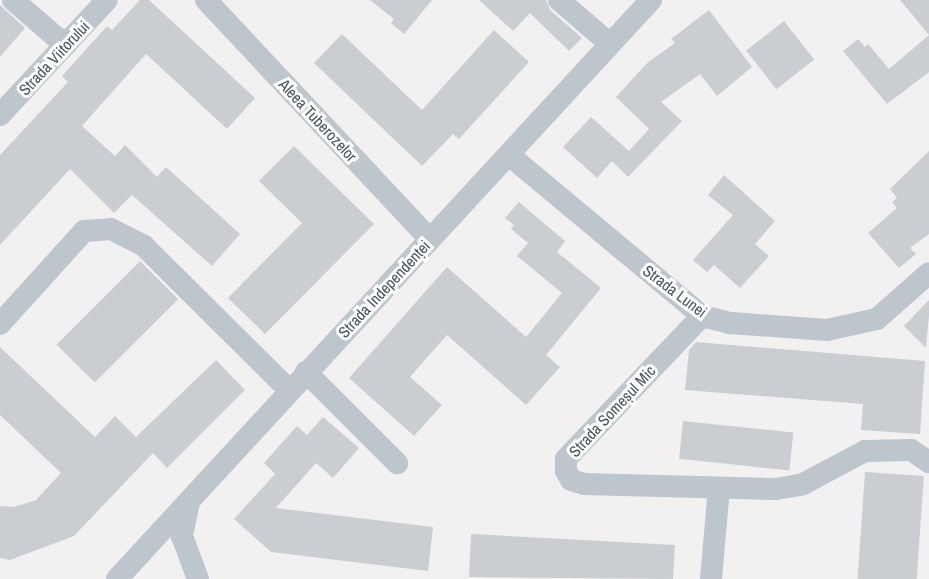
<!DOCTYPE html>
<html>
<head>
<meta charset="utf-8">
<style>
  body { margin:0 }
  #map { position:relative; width:929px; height:579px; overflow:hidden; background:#f2f0f1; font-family:"Archivo Narrow",sans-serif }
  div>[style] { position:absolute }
  .building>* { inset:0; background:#caced2; transform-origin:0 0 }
  .minor>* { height:22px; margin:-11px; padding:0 11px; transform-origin:11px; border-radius:11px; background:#bdc6cc }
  span { translate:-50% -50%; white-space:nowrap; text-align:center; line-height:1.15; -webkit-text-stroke:6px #fff; paint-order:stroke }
  .street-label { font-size:16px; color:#49565c }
</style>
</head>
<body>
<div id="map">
  <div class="building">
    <i style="clip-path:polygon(140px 0,149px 0,255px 98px,227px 129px,146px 54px,82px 126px,115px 156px,125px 145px,157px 177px,166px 167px,240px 234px,212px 266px,132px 195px,114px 213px,70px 169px,0 245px,0 155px,68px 82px,62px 76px,107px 26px,112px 30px)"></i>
    <i style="clip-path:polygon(370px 0,432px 0,404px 34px,391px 23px,394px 19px)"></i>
    <i style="clip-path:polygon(479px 0,546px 0,550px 10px,582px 38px,569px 51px,530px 13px,513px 31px)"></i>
    <i style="clip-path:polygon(900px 0,929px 0,929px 35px)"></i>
    <i style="clip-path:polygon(0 5px,25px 28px,0 57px)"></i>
    <i style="clip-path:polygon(709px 10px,752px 67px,717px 96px,700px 74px,661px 102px,682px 121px,628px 177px,612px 161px,597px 178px,563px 147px,591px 117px,629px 151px,649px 129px,616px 97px,647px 63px,675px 43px,671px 39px)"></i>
    <i style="left:784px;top:21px;width:49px;height:48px;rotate:52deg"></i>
    <i style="clip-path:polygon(494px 30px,529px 62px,459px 139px,453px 134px,422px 166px,314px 63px,342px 34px,422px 110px)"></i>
    <i style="clip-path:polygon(929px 35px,929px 72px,887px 104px,843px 51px,858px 39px,865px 47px,868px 44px,889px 69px)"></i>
    <i style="clip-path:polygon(294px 146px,374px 224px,265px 334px,228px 298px,302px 223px,259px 181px)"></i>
    <i style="clip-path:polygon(929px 151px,929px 234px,910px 248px,916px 254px,899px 268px,868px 233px,897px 208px,892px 202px,897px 198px,890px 189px)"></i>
    <i style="clip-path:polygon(724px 175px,775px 221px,755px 244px,769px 256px,740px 288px,714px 265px,707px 272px,693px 260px,733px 215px,708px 195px)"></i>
    <i style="clip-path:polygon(519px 202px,565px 241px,557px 252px,601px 288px,546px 355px,560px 367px,526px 405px,447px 335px,410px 377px,442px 405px,414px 436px,349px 378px,447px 267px,526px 337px,562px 293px,517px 256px,528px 243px,511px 229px,514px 225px,505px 218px)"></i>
    <i style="left:140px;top:261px;width:54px;height:118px;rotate:45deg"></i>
    <i style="clip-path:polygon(929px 300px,929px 315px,926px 348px,904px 326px)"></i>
    <i style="clip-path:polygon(696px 342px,925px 361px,920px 434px,861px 430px,863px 404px,685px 390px,689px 350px)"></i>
    <i style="clip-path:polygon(0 347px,95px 437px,115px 416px,136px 437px,216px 360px,245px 390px,167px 468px,153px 453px,74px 536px,10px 560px,0 558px,0 506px,14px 507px,36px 500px,61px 473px,0 415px)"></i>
    <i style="clip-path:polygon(323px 417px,359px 448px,333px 478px,316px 463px,276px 508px,433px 527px,428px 571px,271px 552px,234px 519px,275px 474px,264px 463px,297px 426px,307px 435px)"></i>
    <i style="left:683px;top:421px;width:111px;height:38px;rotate:6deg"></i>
    <i style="left:865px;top:472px;width:59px;height:107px;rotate:4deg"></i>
    <i style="clip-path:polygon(471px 534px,675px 545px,673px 579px,469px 577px)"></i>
  </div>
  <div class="minor">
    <i style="left:13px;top:0;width:69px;rotate:40.9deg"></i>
    <i style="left:206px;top:0;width:328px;rotate:46.9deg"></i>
    <i style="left:559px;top:0;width:67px;rotate:40.8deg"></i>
    <i style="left:0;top:115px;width:157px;rotate:-47.1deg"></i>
    <i style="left:509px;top:155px;width:251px;rotate:39.8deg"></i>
    <i style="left:702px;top:316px;width:30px;rotate:14deg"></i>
    <i style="left:731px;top:323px;width:96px;rotate:4.2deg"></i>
    <i style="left:827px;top:330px;width:51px;rotate:-12.4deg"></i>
    <i style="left:877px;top:319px;width:69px;rotate:-41.5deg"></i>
    <i style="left:702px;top:316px;width:197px;rotate:133.6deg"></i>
    <i style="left:566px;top:459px;width:12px;rotate:90deg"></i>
    <i style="left:566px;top:471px;width:10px;rotate:61deg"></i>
    <i style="left:571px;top:480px;width:14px;rotate:17deg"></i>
    <i style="left:584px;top:484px;width:192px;rotate:1.5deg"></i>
    <i style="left:776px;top:489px;width:27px;rotate:-10deg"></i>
    <i style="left:803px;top:484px;width:70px;rotate:-28deg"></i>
    <i style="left:865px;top:451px;width:46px;rotate:-1.2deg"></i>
    <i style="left:911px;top:450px;width:22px;rotate:34deg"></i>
    <i style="left:0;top:324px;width:125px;rotate:-47.9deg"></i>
    <i style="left:84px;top:231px;width:27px;rotate:-4deg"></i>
    <i style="left:111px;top:229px;width:37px;rotate:27deg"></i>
    <i style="left:144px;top:246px;width:204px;rotate:44.8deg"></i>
    <i style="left:306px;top:372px;width:129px;rotate:45deg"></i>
    <i style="left:188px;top:507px;width:30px;rotate:102deg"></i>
    <i style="left:182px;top:536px;width:46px;rotate:69.6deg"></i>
    <i style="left:117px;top:579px;width:788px;rotate:-47.32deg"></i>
    <i style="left:711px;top:579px;width:91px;rotate:-85deg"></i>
  </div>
  <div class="street-label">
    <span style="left:54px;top:58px;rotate:-47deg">Strada Viitorului</span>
    <span style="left:318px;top:120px;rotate:47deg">Aleea Tuberozelor</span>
    <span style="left:384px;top:289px;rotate:-47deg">Strada Independenței</span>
    <span style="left:675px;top:291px;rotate:37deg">Strada Lunei</span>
    <span style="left:612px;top:411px;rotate:-47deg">Strada Someșul Mic</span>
  </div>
</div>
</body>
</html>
